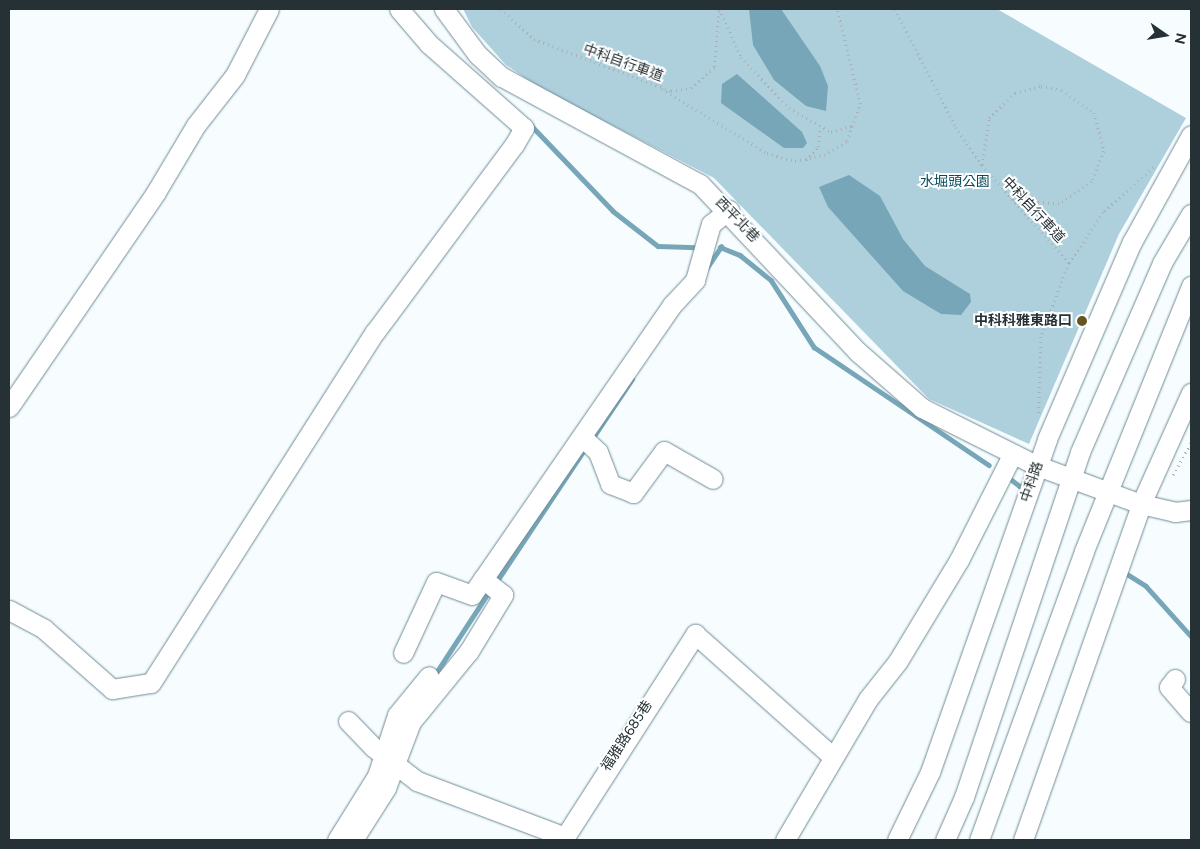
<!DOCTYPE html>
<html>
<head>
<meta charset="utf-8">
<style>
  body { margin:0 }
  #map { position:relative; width:1200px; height:849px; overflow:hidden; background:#f7fdff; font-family:Figtree,"Noto Sans TC",sans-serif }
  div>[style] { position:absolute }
  .green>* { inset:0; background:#aed0dd }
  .water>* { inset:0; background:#77a6b8 }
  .stream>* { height:4.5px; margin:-2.25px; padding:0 2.25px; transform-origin:2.25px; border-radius:2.25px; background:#77a6b8 }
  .path>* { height:2.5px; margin-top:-1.25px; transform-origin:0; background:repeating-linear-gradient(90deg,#a8b0b3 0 1px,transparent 0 5px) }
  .roads { filter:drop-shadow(0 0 1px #6f8b96) drop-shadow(0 0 1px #6f8b96) }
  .minor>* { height:19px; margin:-9.5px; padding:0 9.5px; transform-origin:9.5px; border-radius:9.5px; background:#fff }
  .dots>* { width:14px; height:14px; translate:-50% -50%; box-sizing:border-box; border:2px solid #fff; border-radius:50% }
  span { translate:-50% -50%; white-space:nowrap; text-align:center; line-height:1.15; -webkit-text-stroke:4px #fff; paint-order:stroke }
  .street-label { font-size:14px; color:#253135 }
  .park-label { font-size:14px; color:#064a5e }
  .poi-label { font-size:14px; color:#253135; font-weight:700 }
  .right { translate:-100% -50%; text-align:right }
  .frame { position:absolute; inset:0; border:10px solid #253135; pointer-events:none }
  .north { position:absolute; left:1140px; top:10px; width:50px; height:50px; -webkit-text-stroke:4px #fff; paint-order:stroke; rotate:103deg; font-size:14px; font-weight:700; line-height:20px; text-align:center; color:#253135 }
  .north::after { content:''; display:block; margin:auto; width:18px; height:22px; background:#253135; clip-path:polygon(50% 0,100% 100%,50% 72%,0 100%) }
</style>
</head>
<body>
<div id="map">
  <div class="green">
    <i style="clip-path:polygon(463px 9px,997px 9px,1186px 118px,1119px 234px,1029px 444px,929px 399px,714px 178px,540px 88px,506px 65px,472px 27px)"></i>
  </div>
  <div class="water">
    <i style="clip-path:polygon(749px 9px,781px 9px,820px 66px,828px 86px,826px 111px,806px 106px,774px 80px,753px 45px)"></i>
    <i style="clip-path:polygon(737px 74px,802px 132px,807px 143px,803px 148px,784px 148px,721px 103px,722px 84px)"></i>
    <i style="clip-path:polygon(849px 175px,880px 196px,903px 239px,925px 266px,970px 294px,971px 302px,961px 315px,941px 314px,903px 291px,828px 207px,819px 187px)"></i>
  </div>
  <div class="stream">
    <i style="left:530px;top:124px;width:120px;rotate:46.3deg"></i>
    <i style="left:613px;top:211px;width:57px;rotate:37.9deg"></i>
    <i style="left:658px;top:246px;width:38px;rotate:2deg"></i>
    <i style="left:720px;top:247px;width:22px;rotate:22deg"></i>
    <i style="left:740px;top:255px;width:40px;rotate:39deg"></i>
    <i style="left:771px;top:280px;width:80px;rotate:57.3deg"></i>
    <i style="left:814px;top:347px;width:211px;rotate:34deg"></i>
    <i style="left:706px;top:269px;width:27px;rotate:-56deg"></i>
    <i style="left:592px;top:439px;width:72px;rotate:-56.3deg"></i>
    <i style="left:1008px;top:477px;width:18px;rotate:38deg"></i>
    <i style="left:1127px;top:574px;width:22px;rotate:32deg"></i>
    <i style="left:1146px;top:586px;width:67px;rotate:48deg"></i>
    <i style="left:495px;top:584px;width:164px;rotate:-56.4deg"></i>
    <i style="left:434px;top:676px;width:103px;rotate:-56.9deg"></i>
  </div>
  <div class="path">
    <i style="left:501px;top:9px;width:45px;rotate:42.3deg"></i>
    <i style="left:534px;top:39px;width:147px;rotate:20.8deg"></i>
    <i style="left:671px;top:91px;width:20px;rotate:-9deg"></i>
    <i style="left:691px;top:88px;width:31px;rotate:-42deg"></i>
    <i style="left:714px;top:67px;width:58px;rotate:-85.1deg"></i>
    <i style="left:720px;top:9px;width:52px;rotate:66.4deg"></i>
    <i style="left:741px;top:57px;width:70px;rotate:46.7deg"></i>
    <i style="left:789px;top:108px;width:48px;rotate:29.7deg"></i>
    <i style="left:831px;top:132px;width:24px;rotate:-17deg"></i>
    <i style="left:895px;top:9px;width:133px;rotate:62.7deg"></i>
    <i style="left:956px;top:127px;width:46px;rotate:55.6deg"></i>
    <i style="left:982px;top:165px;width:131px;rotate:48.4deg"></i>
    <i style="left:1069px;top:263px;width:79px;rotate:110.7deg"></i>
    <i style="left:1041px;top:337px;width:78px;rotate:91.5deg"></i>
    <i style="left:662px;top:89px;width:123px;rotate:31.4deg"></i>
    <i style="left:767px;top:153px;width:29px;rotate:16deg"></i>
    <i style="left:795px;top:161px;width:30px;rotate:-12deg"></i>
    <i style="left:824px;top:155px;width:27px;rotate:-31deg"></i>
    <i style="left:847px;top:141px;width:39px;rotate:-71deg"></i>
    <i style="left:860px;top:104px;width:98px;rotate:-103.6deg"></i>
    <i style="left:806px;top:160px;width:18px;rotate:-47deg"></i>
    <i style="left:818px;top:147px;width:19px;rotate:-84deg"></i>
    <i style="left:982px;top:165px;width:48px;rotate:-81.5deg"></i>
    <i style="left:989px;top:118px;width:36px;rotate:-44deg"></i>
    <i style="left:1015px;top:93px;width:27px;rotate:-15deg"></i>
    <i style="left:1041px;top:86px;width:21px;rotate:11deg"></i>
    <i style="left:1062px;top:90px;width:39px;rotate:36deg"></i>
    <i style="left:1094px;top:113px;width:39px;rotate:75deg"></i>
    <i style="left:1104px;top:151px;width:33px;rotate:111deg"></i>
    <i style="left:1092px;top:182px;width:40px;rotate:146deg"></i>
    <i style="left:1059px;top:204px;width:48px;rotate:-175.2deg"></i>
    <i style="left:1069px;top:263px;width:63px;rotate:-56.1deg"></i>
    <i style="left:1104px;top:211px;width:68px;rotate:-41.4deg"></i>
    <i style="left:1173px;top:475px;width:38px;rotate:-61deg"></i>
  </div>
  <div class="roads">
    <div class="minor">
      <i style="left:444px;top:9px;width:56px;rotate:53.7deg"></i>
      <i style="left:477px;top:54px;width:34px;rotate:43deg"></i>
      <i style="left:502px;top:77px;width:225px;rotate:28.4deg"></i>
      <i style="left:700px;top:184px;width:231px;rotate:46.8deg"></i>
      <i style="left:858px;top:352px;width:85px;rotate:41.2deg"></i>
      <i style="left:922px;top:408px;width:130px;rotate:26.6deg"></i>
      <i style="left:1038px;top:466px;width:110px;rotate:20.3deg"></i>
      <i style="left:1141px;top:504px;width:35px;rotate:13deg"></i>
      <i style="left:1175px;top:512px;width:16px;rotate:-7deg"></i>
      <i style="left:9px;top:407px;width:260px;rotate:-55.6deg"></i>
      <i style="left:156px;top:192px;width:78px;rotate:-59.2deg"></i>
      <i style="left:196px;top:125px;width:63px;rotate:-52deg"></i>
      <i style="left:235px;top:75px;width:74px;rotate:-62.7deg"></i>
      <i style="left:582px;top:437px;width:22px;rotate:43deg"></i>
      <i style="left:598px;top:452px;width:34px;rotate:69deg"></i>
      <i style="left:610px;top:484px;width:25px;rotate:21deg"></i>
      <i style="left:633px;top:493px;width:52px;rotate:-53.6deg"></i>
      <i style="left:664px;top:451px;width:56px;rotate:29.7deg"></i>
      <i style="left:483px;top:579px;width:333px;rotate:-55.4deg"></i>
      <i style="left:672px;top:305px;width:34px;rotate:-47deg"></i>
      <i style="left:695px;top:280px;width:58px;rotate:-74.1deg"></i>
      <i style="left:711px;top:224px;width:23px;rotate:-38deg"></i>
      <i style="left:9px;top:610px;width:40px;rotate:28deg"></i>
      <i style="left:44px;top:629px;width:91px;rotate:41.4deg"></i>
      <i style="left:112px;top:689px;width:39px;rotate:-9deg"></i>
      <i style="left:151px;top:683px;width:416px;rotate:-57.5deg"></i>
      <i style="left:375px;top:332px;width:233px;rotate:-53.4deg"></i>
      <i style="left:514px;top:145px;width:20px;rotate:-60deg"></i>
      <i style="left:524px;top:128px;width:127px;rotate:-138.5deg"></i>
      <i style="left:429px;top:44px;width:46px;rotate:-130.6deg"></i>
      <i style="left:1175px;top:679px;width:10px;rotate:127deg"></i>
      <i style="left:1169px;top:687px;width:33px;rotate:49deg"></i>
      <i style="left:348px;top:721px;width:36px;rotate:46deg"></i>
      <i style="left:373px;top:747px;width:56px;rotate:37.7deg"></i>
      <i style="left:417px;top:781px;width:158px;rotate:20.7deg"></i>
      <i style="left:337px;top:840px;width:75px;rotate:-58deg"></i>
      <i style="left:377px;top:776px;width:64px;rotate:-71.8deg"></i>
      <i style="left:397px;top:715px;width:50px;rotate:-50.6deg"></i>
      <i style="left:353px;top:840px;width:62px;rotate:-57.6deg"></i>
      <i style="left:386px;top:788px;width:71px;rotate:-69.3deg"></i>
      <i style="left:411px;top:722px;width:92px;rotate:-50.8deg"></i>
      <i style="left:469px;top:651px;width:66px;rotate:-58.7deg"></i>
      <i style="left:503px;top:595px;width:26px;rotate:-141deg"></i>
      <i style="left:483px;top:579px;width:19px;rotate:125deg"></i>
      <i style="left:472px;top:595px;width:38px;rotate:-160deg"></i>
      <i style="left:436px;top:582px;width:78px;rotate:114.9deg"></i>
      <i style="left:563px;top:840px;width:245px;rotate:-57.3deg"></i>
      <i style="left:695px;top:634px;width:185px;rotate:41.7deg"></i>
      <i style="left:785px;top:840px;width:164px;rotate:-59.5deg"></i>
      <i style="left:868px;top:699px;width:48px;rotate:-51.7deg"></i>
      <i style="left:898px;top:661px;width:118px;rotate:-58.9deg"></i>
      <i style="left:959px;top:560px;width:118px;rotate:-63.2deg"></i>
      <i style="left:897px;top:840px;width:76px;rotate:-64.1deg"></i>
      <i style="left:930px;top:772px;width:353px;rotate:-70.6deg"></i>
      <i style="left:1047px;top:439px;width:215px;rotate:-66.7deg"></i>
      <i style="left:1132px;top:242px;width:122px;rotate:-61.1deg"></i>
      <i style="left:945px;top:840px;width:47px;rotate:-66.2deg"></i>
      <i style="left:964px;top:797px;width:364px;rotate:-71.4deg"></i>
      <i style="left:1080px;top:452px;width:206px;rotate:-66.5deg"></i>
      <i style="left:1162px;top:263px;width:57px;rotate:-59.4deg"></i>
      <i style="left:979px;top:840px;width:307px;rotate:-70deg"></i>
      <i style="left:1084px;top:551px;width:286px;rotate:-68deg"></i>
      <i style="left:1023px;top:840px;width:356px;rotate:-70.6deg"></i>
      <i style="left:1141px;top:504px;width:122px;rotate:-65.8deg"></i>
    </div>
  </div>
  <div class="dots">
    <i style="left:1082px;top:321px;background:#665422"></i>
  </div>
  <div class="street-label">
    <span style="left:623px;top:63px;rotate:20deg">中科自行車道</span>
    <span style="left:1033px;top:210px;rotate:47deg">中科自行車道</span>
    <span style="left:737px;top:220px;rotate:46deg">西平北巷</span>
    <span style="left:1032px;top:482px;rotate:-71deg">中科路</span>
    <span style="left:627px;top:736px;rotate:-57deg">福雅路685巷</span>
  </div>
  <div class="park-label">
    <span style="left:955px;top:182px">水堀頭公園</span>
  </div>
  <div class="poi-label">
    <span class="right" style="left:1072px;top:321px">中科科雅東路口</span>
  </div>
  <div class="frame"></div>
  <div class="north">N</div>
</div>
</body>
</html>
